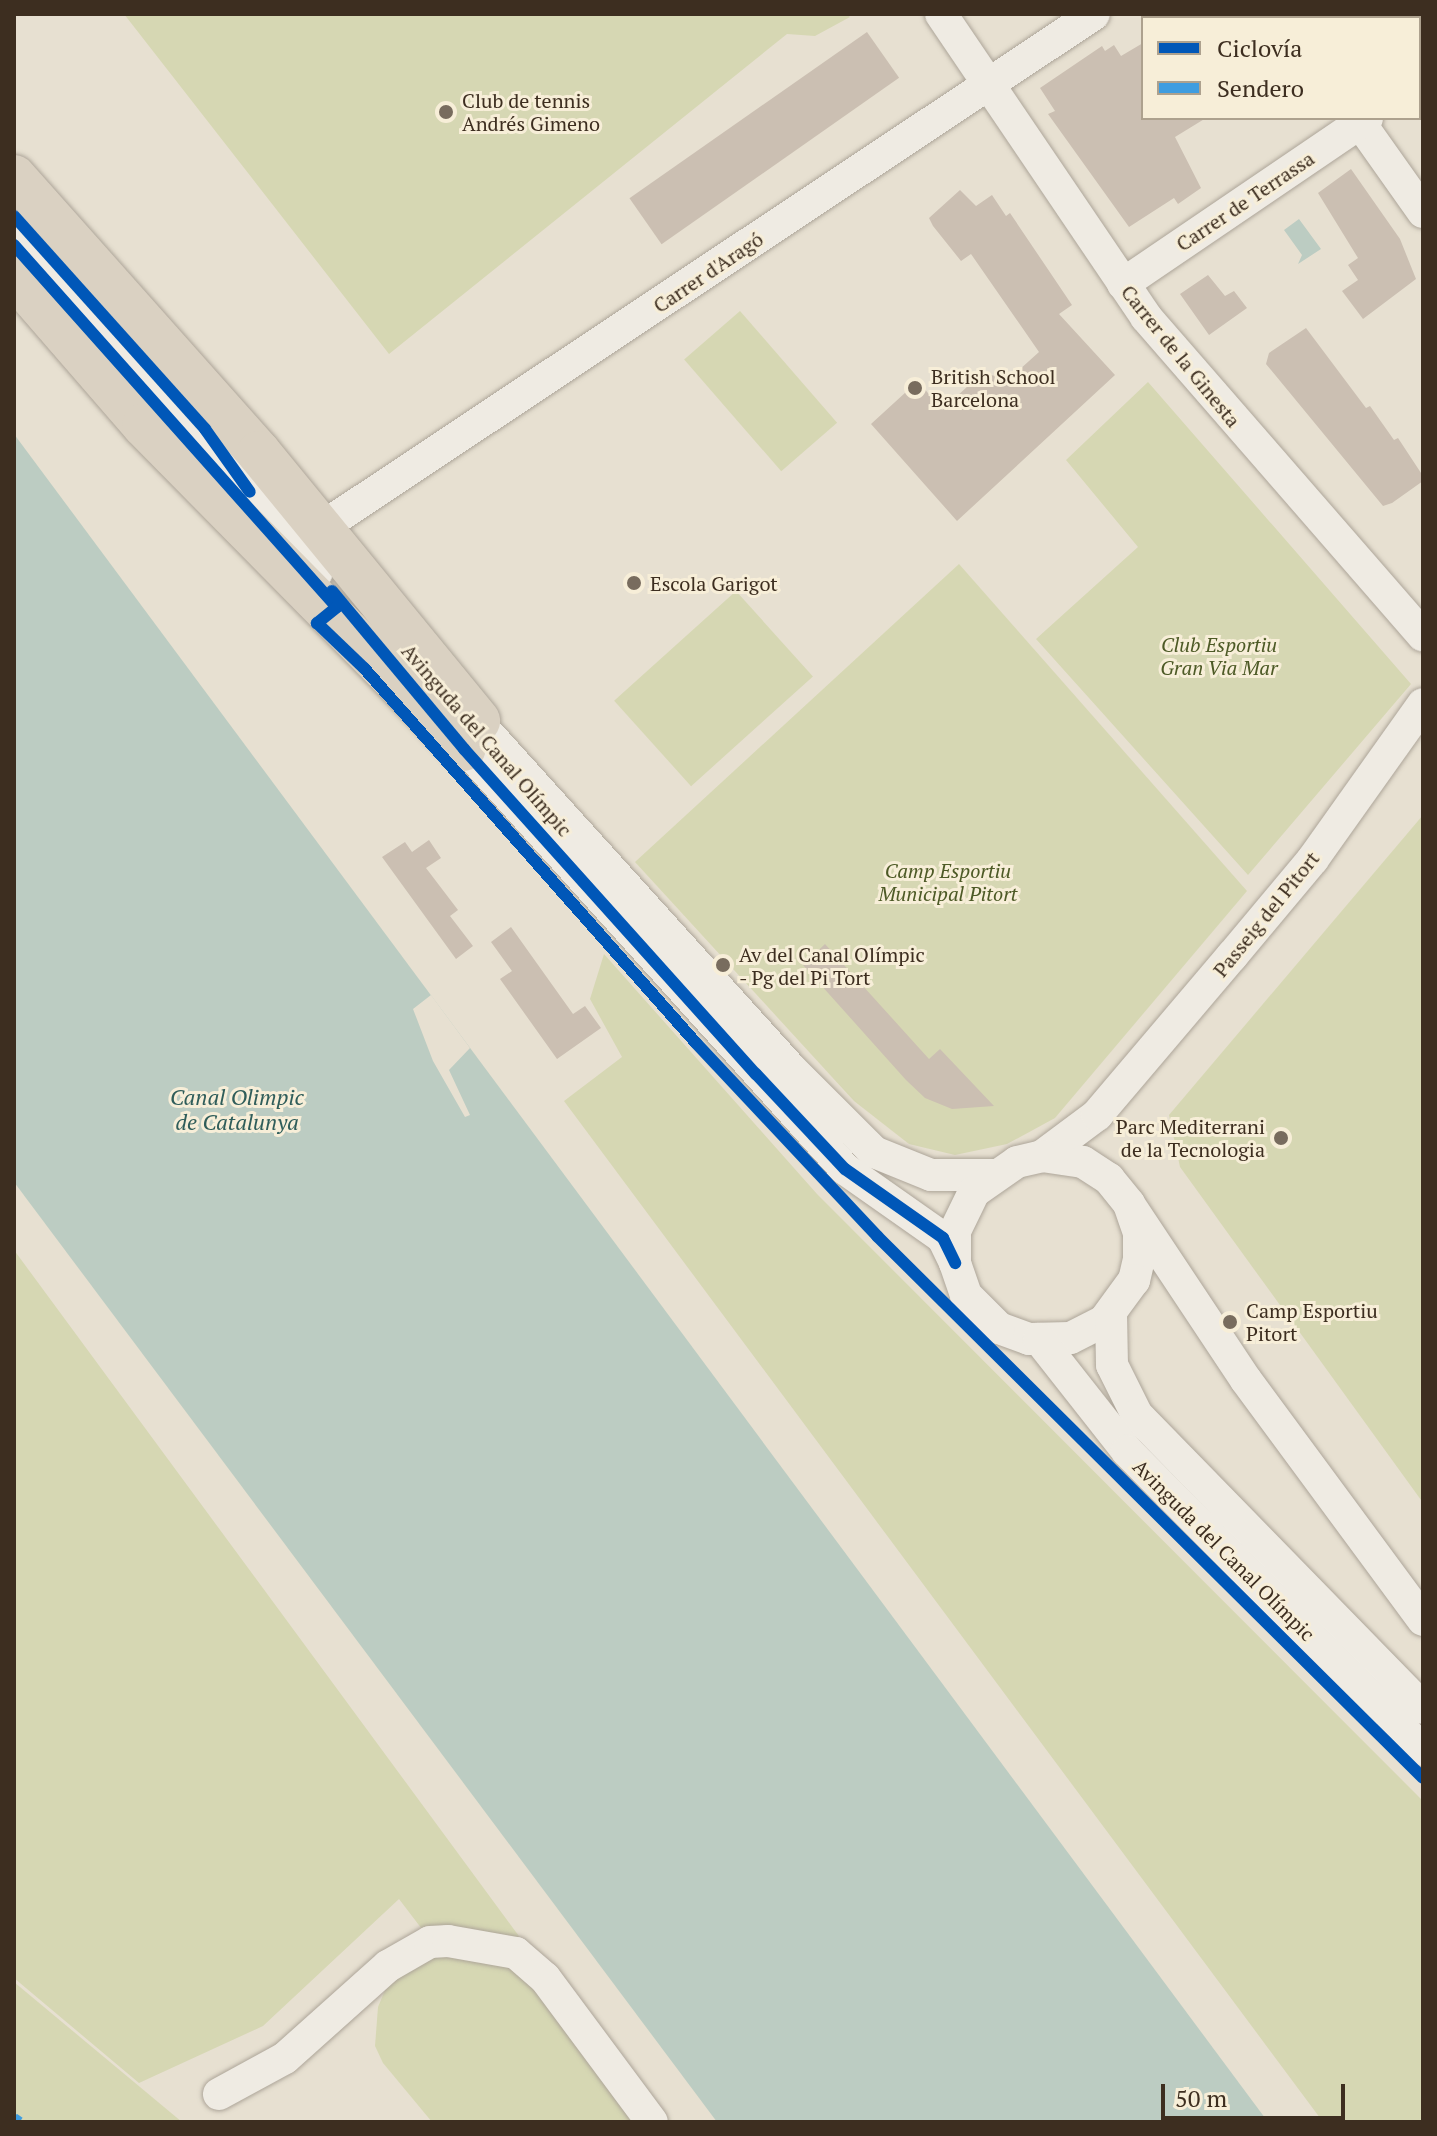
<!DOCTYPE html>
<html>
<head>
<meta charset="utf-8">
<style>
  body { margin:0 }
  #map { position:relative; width:1437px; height:2136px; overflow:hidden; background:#e7e0d1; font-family:"PT Serif",serif }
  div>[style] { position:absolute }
  .green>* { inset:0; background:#d6d7b3; transform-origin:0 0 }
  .water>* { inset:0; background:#bcccc2 }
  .pier>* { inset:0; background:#e7e0d1 }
  .building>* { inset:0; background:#cbbfb2; transform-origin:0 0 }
  .roads { filter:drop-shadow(0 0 2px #ada599) drop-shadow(0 0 2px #ada599) }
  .minor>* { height:32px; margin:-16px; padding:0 16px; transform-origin:16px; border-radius:16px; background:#efebe3 }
  .highway>* { height:44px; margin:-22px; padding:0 22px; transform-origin:22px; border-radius:22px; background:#dad1c2 }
  .quiet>* { height:10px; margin-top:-5px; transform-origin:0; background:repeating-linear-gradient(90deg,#3f9de0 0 20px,transparent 0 30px) }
  .cycleway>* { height:12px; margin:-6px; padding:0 6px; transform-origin:6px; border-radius:6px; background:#0057b8 }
  .dots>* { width:22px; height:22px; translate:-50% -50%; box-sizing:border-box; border:4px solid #f7eed8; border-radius:50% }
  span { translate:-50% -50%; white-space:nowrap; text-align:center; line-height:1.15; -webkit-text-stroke:6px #f7eed8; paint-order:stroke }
  .poi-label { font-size:20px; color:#3d2e20 }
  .left { translate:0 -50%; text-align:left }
  .right { translate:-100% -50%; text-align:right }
  .street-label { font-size:20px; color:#3d2e20 }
  .park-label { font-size:20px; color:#4d5a26; font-style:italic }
  .water-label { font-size:22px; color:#2f5d5a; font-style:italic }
  .frame { position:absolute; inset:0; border:16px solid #3d2e20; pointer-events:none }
  .legend { position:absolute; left:1141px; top:16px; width:280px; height:104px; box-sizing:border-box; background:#f7eed8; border:2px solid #ada18e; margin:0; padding:10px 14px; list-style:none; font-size:24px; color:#3d2e20 }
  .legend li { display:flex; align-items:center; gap:16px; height:40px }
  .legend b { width:40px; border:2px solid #ada18e }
  .scale { position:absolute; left:1161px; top:2084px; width:184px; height:36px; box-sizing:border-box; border:4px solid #3d2e20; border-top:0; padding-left:10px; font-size:24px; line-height:28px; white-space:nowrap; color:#3d2e20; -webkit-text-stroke:6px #f7eed8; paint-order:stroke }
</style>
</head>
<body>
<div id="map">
  <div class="green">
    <i style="clip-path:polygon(124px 14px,847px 14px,850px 17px,815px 36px,787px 34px,389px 354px)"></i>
    <i style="left:740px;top:311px;width:148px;height:74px;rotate:49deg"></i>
    <i style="clip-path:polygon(1148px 382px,1411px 684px,1248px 875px,1036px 639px,1138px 547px,1066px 460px)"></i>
    <i style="clip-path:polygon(959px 564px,1247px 891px,1055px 1118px,1007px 1144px,955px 1155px,909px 1144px,854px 1101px,635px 862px)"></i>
    <i style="left:736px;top:591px;width:115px;height:164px;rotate:48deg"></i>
    <i style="clip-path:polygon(1423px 815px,1423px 1498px,1421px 1500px,1180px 1167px,1169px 1115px)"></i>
    <i style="clip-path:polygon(604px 954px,817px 1194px,1423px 1801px,1423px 2122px,1323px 2122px,564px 1101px,622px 1057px,590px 999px)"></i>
    <i style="clip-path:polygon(14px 1250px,527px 1947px,428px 1937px,399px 1899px,263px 2026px,139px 2083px,14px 1978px)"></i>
    <i style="clip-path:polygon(442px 1951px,514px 1961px,641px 2122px,432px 2122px,383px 2063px,375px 2046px,378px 2007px,388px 1983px)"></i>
    <i style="clip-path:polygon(14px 1982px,182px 2122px,14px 2122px)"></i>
  </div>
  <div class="water">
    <i style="clip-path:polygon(1299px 219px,1321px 249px,1298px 264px,1302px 255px,1284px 230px)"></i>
    <i style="clip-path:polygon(14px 434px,1268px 2122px,717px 2122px,14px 1182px)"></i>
  </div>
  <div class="pier">
    <i style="clip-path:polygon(431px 995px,470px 1048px,449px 1070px,470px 1115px,465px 1117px,433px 1061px,413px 1009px)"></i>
  </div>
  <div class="building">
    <i style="left:867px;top:32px;width:56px;height:290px;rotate:55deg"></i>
    <i style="clip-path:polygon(1143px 43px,1143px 118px,1206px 118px,1175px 137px,1201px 188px,1178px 204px,1174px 198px,1129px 227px,1048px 114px,1055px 111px,1040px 88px,1102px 46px,1105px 51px,1114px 45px,1121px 56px)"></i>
    <i style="clip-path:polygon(1351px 169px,1400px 239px,1416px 279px,1363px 319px,1342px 291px,1358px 280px,1348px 265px,1358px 258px,1318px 193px)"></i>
    <i style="clip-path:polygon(960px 190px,976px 206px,992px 195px,1006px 216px,1010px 213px,1072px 305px,1059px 314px,1115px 375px,957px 521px,871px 424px,918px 381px,942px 410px,982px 373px,1009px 379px,1039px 352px,971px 254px,961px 261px,933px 226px,929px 218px)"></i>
    <i style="clip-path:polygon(1208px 275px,1225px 296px,1234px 291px,1247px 308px,1209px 335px,1180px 294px)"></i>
    <i style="clip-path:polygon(1306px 328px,1366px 408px,1370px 406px,1394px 440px,1398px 438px,1423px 476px,1423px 481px,1392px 503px,1383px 506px,1266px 364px,1269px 353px)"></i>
    <i style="clip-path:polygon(429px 840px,441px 858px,426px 868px,458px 910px,450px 916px,473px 946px,456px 959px,382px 857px,405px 842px,412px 852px)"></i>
    <i style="clip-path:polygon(511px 927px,573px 1014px,585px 1006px,601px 1028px,557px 1059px,500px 979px,512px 971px,491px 942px)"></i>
    <i style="clip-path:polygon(825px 944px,929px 1059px,940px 1049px,994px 1106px,952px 1109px,925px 1098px,906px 1080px,803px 965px)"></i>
  </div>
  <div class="roads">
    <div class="minor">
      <i style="left:941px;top:14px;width:366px;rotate:55.9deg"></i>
      <i style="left:1146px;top:317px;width:422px;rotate:49deg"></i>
      <i style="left:1419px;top:83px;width:4px;rotate:-27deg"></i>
      <i style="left:1360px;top:123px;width:109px;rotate:54.7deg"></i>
      <i style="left:14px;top:216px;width:286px;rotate:48.1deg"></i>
      <i style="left:205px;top:429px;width:182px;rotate:52.1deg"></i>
      <i style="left:1123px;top:284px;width:295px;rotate:-34.2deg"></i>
      <i style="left:321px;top:528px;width:928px;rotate:-33.62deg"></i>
      <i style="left:463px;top:706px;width:488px;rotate:47.9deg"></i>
      <i style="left:790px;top:1068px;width:119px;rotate:45deg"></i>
      <i style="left:874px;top:1152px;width:61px;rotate:22deg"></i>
      <i style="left:931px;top:1175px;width:65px"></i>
      <i style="left:450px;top:731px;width:590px;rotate:47.96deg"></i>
      <i style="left:845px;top:1169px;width:120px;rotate:35.1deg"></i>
      <i style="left:943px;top:1238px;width:28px;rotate:64deg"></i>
      <i style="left:1042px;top:1156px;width:69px;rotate:-36.7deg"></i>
      <i style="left:1097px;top:1115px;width:209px;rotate:-49.7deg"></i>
      <i style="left:1232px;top:956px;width:126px;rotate:-50.1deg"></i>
      <i style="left:1313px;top:859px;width:190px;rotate:-54.6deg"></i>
      <i style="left:1129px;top:1204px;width:31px;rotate:71deg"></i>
      <i style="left:1139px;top:1233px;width:26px;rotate:90deg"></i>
      <i style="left:1139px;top:1259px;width:22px;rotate:103deg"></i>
      <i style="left:1134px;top:1280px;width:51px;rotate:126.2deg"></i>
      <i style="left:1104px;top:1321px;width:38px;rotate:153deg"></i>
      <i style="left:1070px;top:1338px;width:41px;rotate:178.6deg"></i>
      <i style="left:1029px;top:1339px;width:32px;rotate:-160deg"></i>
      <i style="left:999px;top:1328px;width:47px;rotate:-135deg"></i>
      <i style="left:966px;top:1295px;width:34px;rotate:-109deg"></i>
      <i style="left:955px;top:1263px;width:32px;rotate:-90deg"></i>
      <i style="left:955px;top:1231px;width:43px;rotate:-64deg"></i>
      <i style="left:974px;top:1192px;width:52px;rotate:-34.9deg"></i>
      <i style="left:1017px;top:1162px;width:26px;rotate:-13deg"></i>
      <i style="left:1042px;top:1156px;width:41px;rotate:8.3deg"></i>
      <i style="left:1083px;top:1162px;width:31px;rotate:33deg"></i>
      <i style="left:1109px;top:1179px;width:32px;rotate:51deg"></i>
      <i style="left:1129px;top:1204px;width:211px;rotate:56.4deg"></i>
      <i style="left:1246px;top:1380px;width:298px;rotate:53.6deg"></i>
      <i style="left:1111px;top:1313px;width:52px;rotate:88.9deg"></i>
      <i style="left:1112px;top:1365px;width:56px;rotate:63.4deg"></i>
      <i style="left:1137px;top:1415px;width:409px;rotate:45.7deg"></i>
      <i style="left:1039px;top:1339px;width:142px;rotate:51.8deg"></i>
      <i style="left:1127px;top:1451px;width:421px;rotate:45.3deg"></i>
      <i style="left:219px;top:2094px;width:75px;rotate:-28.6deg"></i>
      <i style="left:285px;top:2058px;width:138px;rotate:-41.8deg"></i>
      <i style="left:388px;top:1966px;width:48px;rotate:-29.7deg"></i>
      <i style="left:430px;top:1942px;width:18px;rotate:-3deg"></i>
      <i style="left:448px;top:1941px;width:69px;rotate:10deg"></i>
      <i style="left:516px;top:1953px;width:38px;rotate:41deg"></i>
      <i style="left:545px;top:1978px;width:179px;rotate:53.4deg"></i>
    </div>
    <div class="highway">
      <i style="left:14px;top:177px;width:369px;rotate:48.4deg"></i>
      <i style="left:259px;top:453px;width:346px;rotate:50.7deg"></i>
      <i style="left:14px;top:275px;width:198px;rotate:49.1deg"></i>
      <i style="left:144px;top:425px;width:455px;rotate:45.4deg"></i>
    </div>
  </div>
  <div class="quiet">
    <i style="left:14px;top:2118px;width:7px;rotate:34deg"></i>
  </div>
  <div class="cycleway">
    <i style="left:14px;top:216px;width:286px;rotate:48.1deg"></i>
    <i style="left:205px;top:429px;width:77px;rotate:54.5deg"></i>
    <i style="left:14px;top:245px;width:485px;rotate:48.3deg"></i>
    <i style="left:337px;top:607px;width:26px;rotate:141deg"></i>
    <i style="left:317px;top:623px;width:65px;rotate:43.8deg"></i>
    <i style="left:364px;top:668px;width:501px;rotate:48.48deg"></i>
    <i style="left:696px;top:1043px;width:265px;rotate:46.8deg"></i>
    <i style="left:877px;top:1236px;width:769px;rotate:44.79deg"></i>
    <i style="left:332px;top:591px;width:206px;rotate:50.1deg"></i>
    <i style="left:464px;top:749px;width:437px;rotate:48.1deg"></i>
    <i style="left:756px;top:1074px;width:130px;rotate:46.9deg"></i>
    <i style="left:845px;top:1169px;width:120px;rotate:35.1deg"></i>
    <i style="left:943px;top:1238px;width:28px;rotate:64deg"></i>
  </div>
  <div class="dots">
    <i style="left:446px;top:112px;background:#786c5e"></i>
    <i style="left:915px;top:388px;background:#786c5e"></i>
    <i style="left:634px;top:583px;background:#786c5e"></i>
    <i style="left:723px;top:965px;background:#786c5e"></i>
    <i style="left:1281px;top:1138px;background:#786c5e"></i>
    <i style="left:1230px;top:1322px;background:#786c5e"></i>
  </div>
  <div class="poi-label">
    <span class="left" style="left:462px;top:112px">Club de tennis<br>Andrés Gimeno</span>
    <span class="left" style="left:931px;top:388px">British School<br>Barcelona</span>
    <span class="left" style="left:650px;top:583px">Escola Garigot</span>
    <span class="left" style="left:739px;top:966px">Av del Canal Olímpic<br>- Pg del Pi Tort</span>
    <span class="right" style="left:1265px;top:1138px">Parc Mediterrani<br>de la Tecnologia</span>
    <span class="left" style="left:1246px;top:1322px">Camp Esportiu<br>Pitort</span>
  </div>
  <div class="street-label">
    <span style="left:1245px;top:201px;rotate:-34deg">Carrer de Terrassa</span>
    <span style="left:708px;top:272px;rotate:-34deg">Carrer d'Aragó</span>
    <span style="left:1181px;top:356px;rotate:51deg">Carrer de la Ginesta</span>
    <span style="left:487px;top:740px;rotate:49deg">Avinguda del Canal Olímpic</span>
    <span style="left:1266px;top:914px;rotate:-51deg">Passeig del Pitort</span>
    <span style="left:1224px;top:1550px;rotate:45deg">Avinguda del Canal Olímpic</span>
  </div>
  <div class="park-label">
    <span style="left:1219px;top:656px">Club Esportiu<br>Gran Via Mar</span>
    <span style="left:948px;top:882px">Camp Esportiu<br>Municipal Pitort</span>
  </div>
  <div class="water-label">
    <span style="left:237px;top:1109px">Canal Olimpic<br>de Catalunya</span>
  </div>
  <div class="frame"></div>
  <ul class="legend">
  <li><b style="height:10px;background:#0057b8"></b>Ciclovía</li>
  <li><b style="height:10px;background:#3f9de0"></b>Sendero</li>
  </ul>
  <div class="scale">50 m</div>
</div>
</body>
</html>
